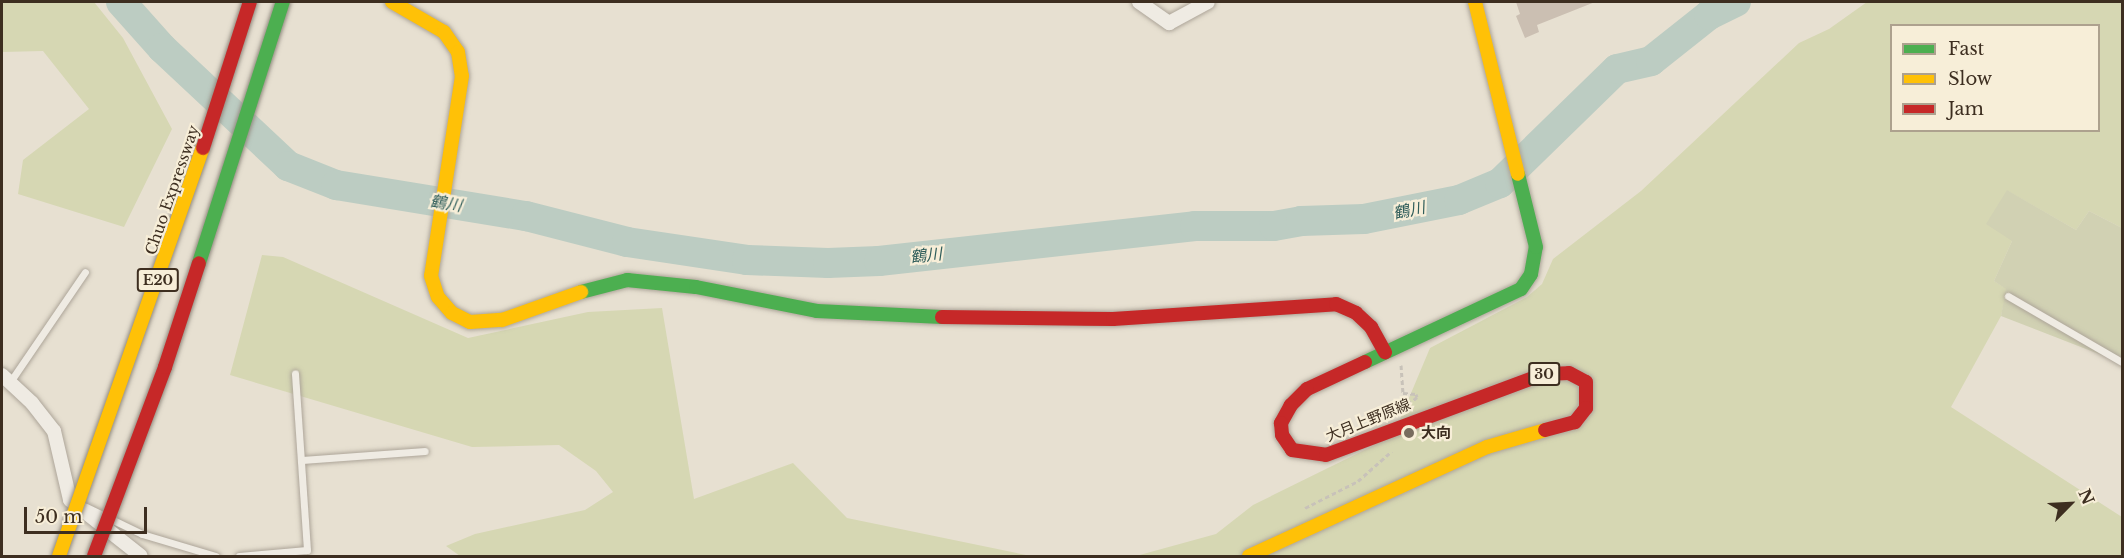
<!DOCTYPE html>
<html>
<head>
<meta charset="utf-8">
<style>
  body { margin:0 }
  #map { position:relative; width:2124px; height:558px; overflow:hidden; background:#e7e0d1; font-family:"Libre Baskerville","Noto Sans JP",serif }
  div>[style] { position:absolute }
  .green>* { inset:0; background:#d6d7b3 }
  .cemetery>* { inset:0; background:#d1d1b3 }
  .river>* { height:30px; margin:-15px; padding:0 15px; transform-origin:15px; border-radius:15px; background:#bcccc2 }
  .building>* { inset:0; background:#cbbfb2 }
  .path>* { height:3px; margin-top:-1.5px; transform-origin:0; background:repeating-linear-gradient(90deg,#c8c2b9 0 4.5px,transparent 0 7.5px) }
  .roads { filter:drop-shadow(0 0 2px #ada599) drop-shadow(0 0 2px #ada599) }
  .lane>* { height:7px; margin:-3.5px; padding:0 3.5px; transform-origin:3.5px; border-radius:3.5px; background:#efebe3 }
  .street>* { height:14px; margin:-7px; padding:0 7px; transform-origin:7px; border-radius:7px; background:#efebe3 }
  .fast>* { height:14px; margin:-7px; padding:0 7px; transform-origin:7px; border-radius:7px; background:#4caf50 }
  .slow>* { height:14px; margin:-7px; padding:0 7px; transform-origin:7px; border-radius:7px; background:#ffc107 }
  .jam>* { height:14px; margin:-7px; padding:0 7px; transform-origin:7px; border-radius:7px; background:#c62828 }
  .bridges { filter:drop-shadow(0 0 2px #928b80) drop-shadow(0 0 2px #928b80) }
  .fast-bridge>* { height:14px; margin:-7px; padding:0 7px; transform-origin:7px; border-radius:7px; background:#4caf50 }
  .slow-bridge>* { height:14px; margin:-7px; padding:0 7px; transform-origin:7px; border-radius:7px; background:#ffc107 }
  .jam-bridge>* { height:14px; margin:-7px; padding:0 7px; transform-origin:7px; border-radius:7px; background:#c62828 }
  .dots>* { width:16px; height:16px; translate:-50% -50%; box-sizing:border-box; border:3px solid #f7eed8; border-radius:50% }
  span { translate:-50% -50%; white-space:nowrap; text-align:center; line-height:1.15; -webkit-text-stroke:4.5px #f7eed8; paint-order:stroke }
  .shield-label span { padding:2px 4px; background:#f7eed8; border:2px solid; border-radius:4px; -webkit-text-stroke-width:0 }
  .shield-label { font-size:14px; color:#3d2e20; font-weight:700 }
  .street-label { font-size:15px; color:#3d2e20 }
  .poi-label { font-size:15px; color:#3d2e20; font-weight:700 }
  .left { translate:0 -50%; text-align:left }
  .water-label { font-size:16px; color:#2f5d5a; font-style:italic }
  .frame { position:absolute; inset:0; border:3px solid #3d2e20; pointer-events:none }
  .legend { position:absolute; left:1890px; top:24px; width:210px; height:108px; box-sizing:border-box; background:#f7eed8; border:2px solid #ada18e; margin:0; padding:8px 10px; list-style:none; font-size:18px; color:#3d2e20 }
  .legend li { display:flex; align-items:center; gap:12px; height:30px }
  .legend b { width:30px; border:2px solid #ada18e }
  .north { position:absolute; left:2040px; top:474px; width:60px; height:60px; -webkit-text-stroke:4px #f7eed8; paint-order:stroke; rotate:66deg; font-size:16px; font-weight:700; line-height:24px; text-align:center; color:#3d2e20 }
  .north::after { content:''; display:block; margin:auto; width:21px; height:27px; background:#3d2e20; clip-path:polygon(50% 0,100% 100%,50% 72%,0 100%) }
  .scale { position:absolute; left:24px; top:507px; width:123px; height:27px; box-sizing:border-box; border:3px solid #3d2e20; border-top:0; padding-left:8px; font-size:18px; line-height:21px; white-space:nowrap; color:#3d2e20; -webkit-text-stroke:4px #f7eed8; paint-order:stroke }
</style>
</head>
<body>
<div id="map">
  <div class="green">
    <i style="clip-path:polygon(2px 2px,94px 2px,123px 38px,172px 129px,124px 227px,18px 194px,23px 160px,89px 109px,43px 51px,2px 52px)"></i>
    <i style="clip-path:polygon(evenodd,1867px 2px,2122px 2px,2122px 228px,2089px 211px,2076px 230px,2008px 191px,2012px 241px,1994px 281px,2007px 289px,2001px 316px,1951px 407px,2122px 517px,2122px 556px,1136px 556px,1216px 534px,1253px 505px,1393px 436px,1430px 348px,1527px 297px,1542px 284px,1553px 259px,1641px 191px,1799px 43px,1829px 29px,1867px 2px,1892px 26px,2098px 26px,2098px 130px,1892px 130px,1892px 26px)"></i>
    <i style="clip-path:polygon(262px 255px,283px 257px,468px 338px,588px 312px,662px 308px,694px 499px,793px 463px,847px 518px,1031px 556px,460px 556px,446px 546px,475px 534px,585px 510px,613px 492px,596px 471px,559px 445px,472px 447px,230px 375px)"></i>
  </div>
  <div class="cemetery">
    <i style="clip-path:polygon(2007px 190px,2076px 230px,2089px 211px,2122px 228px,2122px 363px,2001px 316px,2006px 289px,1994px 281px,2012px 241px,1986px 224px)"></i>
  </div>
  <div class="river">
    <i style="left:121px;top:2px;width:62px;rotate:48.3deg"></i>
    <i style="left:162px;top:48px;width:173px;rotate:43.1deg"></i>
    <i style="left:288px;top:166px;width:52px;rotate:21.6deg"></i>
    <i style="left:336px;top:185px;width:193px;rotate:9.3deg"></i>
    <i style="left:526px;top:216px;width:104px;rotate:14.4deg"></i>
    <i style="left:627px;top:242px;width:121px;rotate:8.5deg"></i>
    <i style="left:747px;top:260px;width:81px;rotate:2.1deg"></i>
    <i style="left:828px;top:263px;width:51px;rotate:-2.2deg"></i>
    <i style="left:879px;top:261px;width:318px;rotate:-6.3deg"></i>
    <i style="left:1195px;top:226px;width:79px"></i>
    <i style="left:1274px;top:226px;width:27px;rotate:-10deg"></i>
    <i style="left:1301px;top:221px;width:63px;rotate:-1.8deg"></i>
    <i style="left:1364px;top:219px;width:97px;rotate:-11.3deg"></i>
    <i style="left:1459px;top:200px;width:44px;rotate:-22.5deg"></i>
    <i style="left:1500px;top:183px;width:163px;rotate:-44.3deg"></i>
    <i style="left:1617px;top:69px;width:35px;rotate:-13deg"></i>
    <i style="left:1651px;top:61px;width:74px;rotate:-38.4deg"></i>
    <i style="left:1709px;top:15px;width:30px;rotate:-26deg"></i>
  </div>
  <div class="building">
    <i style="clip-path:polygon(1516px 2px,1595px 2px,1537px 25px,1539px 32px,1525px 38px,1516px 16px,1520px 14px)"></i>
  </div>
  <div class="path">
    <i style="left:1401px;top:365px;width:28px;rotate:86deg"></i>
    <i style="left:1403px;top:393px;width:13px;rotate:4deg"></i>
    <i style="left:1416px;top:394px;width:3px;rotate:72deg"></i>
    <i style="left:1417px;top:397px;width:9px;rotate:139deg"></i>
    <i style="left:1305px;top:508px;width:59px;rotate:-27deg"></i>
    <i style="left:1358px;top:481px;width:45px;rotate:-41.4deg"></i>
  </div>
  <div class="roads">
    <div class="lane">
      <i style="left:2008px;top:296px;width:132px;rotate:30.1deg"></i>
      <i style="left:10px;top:382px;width:133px;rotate:-55.7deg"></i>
      <i style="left:302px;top:460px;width:123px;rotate:-4.2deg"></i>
      <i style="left:86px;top:507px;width:62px;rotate:25.7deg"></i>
      <i style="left:142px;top:534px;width:77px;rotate:16.6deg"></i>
      <i style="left:239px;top:556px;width:68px;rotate:-5deg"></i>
      <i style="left:307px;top:550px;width:177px;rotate:-93.9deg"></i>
    </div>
    <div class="street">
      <i style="left:1139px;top:2px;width:37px;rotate:35deg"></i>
      <i style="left:1169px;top:23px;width:44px;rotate:-28.3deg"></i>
      <i style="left:2px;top:375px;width:41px;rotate:43deg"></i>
      <i style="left:32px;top:403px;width:36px;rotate:52deg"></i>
      <i style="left:54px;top:431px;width:71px;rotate:76.9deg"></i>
      <i style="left:70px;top:500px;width:90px;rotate:38.3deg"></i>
    </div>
    <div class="fast">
      <i style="left:581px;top:292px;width:48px;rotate:-14.6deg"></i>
      <i style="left:627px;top:280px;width:69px;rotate:5.8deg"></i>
      <i style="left:696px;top:287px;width:123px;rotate:11.2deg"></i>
      <i style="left:817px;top:311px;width:125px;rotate:2.7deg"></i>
      <i style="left:1365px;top:362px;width:172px;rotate:-25.1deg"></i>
      <i style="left:1521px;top:289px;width:18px;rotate:-56deg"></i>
      <i style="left:1531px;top:274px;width:27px;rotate:-80deg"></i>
      <i style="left:1536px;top:247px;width:75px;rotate:-103.9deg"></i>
    </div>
    <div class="slow">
      <i style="left:392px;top:2px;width:60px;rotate:30deg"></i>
      <i style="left:444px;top:32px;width:24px;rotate:55deg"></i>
      <i style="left:458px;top:52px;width:24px;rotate:81deg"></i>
      <i style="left:462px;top:76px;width:202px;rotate:98.8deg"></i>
      <i style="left:431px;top:276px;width:22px;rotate:72deg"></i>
      <i style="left:438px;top:297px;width:21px;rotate:49deg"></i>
      <i style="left:452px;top:313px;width:20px;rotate:27deg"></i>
      <i style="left:470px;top:322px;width:32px;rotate:-4deg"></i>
      <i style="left:502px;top:320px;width:84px;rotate:-19.5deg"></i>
      <i style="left:1475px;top:2px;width:177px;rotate:76deg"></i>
      <i style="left:1249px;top:556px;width:262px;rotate:-24.6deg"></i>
      <i style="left:1487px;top:447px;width:60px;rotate:-16.3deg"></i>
    </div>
    <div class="jam">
      <i style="left:942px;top:317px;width:171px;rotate:0.7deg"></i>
      <i style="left:1113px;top:319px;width:224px;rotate:-3.8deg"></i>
      <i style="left:1336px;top:304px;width:22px;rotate:24deg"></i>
      <i style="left:1356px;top:313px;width:21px;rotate:43deg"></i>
      <i style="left:1371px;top:327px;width:29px;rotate:61deg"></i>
      <i style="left:1365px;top:362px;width:64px;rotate:155deg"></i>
      <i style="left:1307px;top:389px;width:23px;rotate:135deg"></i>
      <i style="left:1291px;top:405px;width:21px;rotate:119deg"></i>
      <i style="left:1281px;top:423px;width:12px;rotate:85deg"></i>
      <i style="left:1282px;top:435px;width:18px;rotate:56deg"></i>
      <i style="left:1292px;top:450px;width:34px;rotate:8deg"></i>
      <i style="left:1326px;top:455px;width:233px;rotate:-20.4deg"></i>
      <i style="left:1544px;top:374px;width:25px;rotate:-2deg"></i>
      <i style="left:1569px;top:373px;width:19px;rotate:28deg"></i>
      <i style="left:1586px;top:382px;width:26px;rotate:90deg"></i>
      <i style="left:1586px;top:408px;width:18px;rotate:128deg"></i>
      <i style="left:1575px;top:422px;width:31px;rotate:165deg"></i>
    </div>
  </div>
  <div class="bridges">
    <div class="fast-bridge">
      <i style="left:199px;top:263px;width:274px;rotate:-72.2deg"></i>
    </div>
    <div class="slow-bridge">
      <i style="left:59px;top:556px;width:433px;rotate:-70.6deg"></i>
    </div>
    <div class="jam-bridge">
      <i style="left:203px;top:148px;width:153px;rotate:-72.2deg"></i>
      <i style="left:94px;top:556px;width:202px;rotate:-69.4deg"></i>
      <i style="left:165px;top:367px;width:109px;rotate:-71.9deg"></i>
    </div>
  </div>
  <div class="dots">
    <i style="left:1409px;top:433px;background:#786c5e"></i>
  </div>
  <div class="shield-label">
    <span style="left:158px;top:280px">E20</span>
    <span style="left:1544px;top:374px">30</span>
  </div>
  <div class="street-label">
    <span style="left:172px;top:190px;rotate:-71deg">Chuo Expressway</span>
    <span style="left:1368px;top:420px;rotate:-22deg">大月上野原線</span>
  </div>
  <div class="poi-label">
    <span class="left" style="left:1421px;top:433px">大向</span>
  </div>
  <div class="water-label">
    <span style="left:446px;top:203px;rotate:9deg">鶴川</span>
    <span style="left:1409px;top:210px;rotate:-12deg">鶴川</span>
    <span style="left:926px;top:255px;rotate:-6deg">鶴川</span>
  </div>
  <div class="frame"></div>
  <ul class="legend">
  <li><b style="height:8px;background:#4caf50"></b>Fast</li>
  <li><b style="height:8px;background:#ffc107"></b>Slow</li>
  <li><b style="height:8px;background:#c62828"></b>Jam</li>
  </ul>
  <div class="north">N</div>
  <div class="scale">50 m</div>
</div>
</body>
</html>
